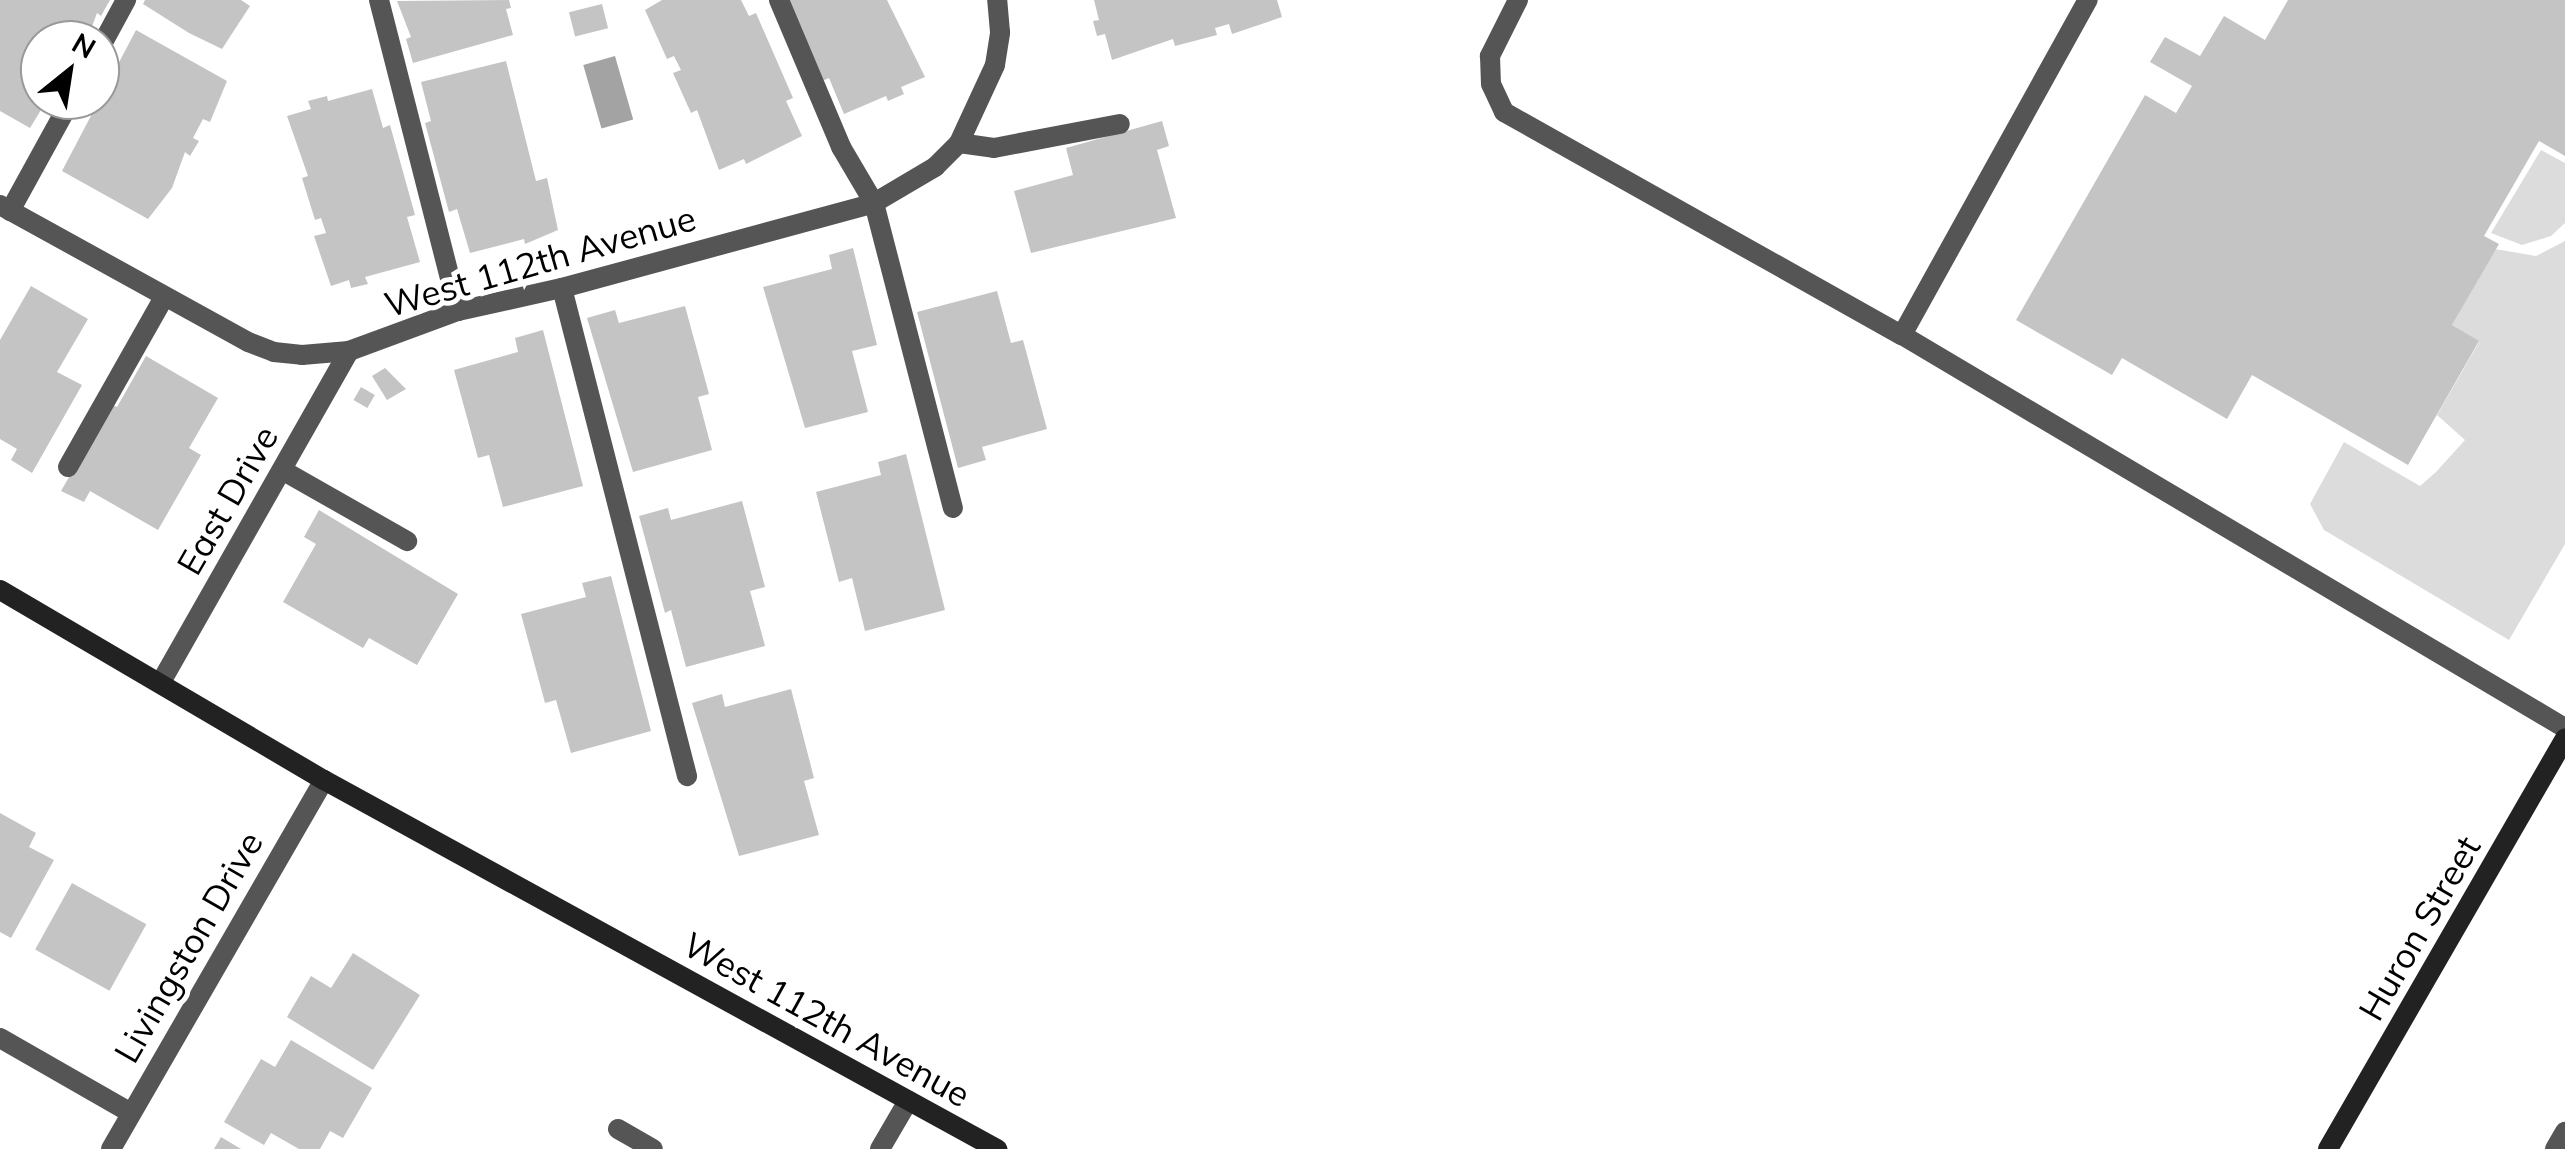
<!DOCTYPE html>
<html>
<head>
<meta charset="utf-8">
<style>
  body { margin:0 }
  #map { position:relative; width:2565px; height:1149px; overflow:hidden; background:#fff; font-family:Mulish,sans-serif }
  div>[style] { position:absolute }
  .green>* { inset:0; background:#dcdcdc }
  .water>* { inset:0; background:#a3a3a3; transform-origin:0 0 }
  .building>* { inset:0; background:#c4c4c4; transform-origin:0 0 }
  .service>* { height:20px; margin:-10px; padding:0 10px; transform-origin:10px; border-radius:10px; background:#555 }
  .minor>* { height:20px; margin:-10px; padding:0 10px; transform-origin:10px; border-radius:10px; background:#555 }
  .secondary>* { height:20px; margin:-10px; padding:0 10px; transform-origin:10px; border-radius:10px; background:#222 }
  span { translate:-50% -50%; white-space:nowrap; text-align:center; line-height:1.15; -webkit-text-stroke:10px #fff; paint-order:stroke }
  .street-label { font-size:35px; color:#000 }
  .north { position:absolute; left:20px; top:20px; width:100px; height:100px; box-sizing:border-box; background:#fff; border:2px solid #999; border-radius:50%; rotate:30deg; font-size:28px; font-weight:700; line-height:40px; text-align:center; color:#000 }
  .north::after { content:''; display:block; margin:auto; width:35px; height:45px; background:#000; clip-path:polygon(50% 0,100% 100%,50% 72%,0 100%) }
</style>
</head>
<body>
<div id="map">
  <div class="green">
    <i style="clip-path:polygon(2541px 150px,2565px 163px,2565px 223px,2551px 236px,2522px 245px,2491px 233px)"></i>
    <i style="clip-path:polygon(2565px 241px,2565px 544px,2509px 640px,2324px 530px,2310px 504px,2344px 442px,2420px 486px,2436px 472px,2465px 440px,2437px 415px,2479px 342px,2452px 325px,2495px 249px,2536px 256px)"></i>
  </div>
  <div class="water">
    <i style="left:615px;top:56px;width:66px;height:33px;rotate:74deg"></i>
  </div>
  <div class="building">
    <i style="clip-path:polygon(0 0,110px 0,101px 16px,97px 13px,87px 40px,40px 40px,40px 100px,47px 100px,30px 128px,0 111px)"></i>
    <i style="clip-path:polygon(145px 0,241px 0,250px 6px,222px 49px,189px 33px,143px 4px)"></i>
    <i style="clip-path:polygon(509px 0,511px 8px,506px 9px,513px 35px,413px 63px,406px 39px,411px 37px,397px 1px)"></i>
    <i style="clip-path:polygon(662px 0,741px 0,749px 16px,756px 13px,793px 98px,786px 101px,802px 136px,746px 164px,744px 159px,719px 170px,697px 110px,691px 113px,673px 73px,681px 70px,674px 56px,667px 59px,645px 10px)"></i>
    <i style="clip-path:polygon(787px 0,887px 0,925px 77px,901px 87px,904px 94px,888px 101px,886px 96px,844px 114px,829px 78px,822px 81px)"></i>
    <i style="clip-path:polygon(1094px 0,1277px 0,1282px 17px,1232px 34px,1229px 24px,1215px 28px,1217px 35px,1175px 46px,1173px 39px,1112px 60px,1105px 34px,1097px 36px,1093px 21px,1099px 20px)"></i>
    <i style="clip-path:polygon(2288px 0,2565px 0,2565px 156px,2539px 141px,2484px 236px,2499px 244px,2452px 325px,2479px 341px,2408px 465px,2252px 375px,2227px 419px,2122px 358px,2112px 375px,2016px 320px,2145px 95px,2176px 113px,2192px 86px,2150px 62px,2165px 37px,2200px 56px,2224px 16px,2265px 40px)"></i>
    <i style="left:602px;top:4px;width:25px;height:34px;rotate:76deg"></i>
    <i style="clip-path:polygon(136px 30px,227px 81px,210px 122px,203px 119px,193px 138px,199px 141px,190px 156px,185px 152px,172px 188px,148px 219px,62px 171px)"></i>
    <i style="clip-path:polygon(506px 61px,536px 181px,547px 178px,558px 230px,525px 244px,524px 239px,470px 253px,457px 209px,449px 212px,425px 123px,431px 121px,421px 82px)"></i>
    <i style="clip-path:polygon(372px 89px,383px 128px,390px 125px,415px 215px,407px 217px,420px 262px,365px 277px,368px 284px,351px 288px,349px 280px,331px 286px,314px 236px,326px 233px,321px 218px,315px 220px,302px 178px,308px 176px,287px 116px,311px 109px,308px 101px,327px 96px,328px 101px)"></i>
    <i style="clip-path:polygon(1162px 121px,1169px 146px,1157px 150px,1176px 218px,1031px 253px,1014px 191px,1073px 175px,1066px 148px)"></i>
    <i style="clip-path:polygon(853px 248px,877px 345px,852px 351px,868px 412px,805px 428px,763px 287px,832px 269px,829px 255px)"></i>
    <i style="clip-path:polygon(31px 286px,88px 319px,57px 372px,82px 385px,32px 473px,11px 460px,17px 449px,0 439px,0 340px)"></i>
    <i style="clip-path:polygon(997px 291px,1011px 343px,1023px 340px,1047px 429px,982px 447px,986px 460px,958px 468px,917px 312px)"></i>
    <i style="clip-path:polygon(685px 306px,709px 394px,698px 397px,712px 450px,633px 472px,587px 318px,615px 310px,619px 323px)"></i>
    <i style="clip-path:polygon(543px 330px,583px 486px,503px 507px,489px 455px,478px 458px,454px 370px,518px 352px,515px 338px)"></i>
    <i style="clip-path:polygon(146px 356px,218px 398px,189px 448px,201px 455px,158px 530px,90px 491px,84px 502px,61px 491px,111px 404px,117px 407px)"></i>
    <i style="clip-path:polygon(385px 368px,406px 389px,387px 400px,372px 376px)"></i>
    <i style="left:361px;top:387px;width:16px;height:15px;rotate:30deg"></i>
    <i style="clip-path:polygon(906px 454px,945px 610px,865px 631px,852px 578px,839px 582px,816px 492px,881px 475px,878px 462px)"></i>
    <i style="clip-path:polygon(742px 501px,765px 587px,750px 591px,765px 646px,686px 667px,671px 610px,665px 613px,639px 516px,668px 508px,671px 520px)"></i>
    <i style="clip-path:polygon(319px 510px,458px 594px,417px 665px,369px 638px,363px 648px,283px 602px,316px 544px,304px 537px)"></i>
    <i style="clip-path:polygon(611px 576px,651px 731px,571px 753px,556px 700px,545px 703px,521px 614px,586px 597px,582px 583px)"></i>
    <i style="clip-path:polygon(791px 689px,814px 778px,804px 781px,819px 835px,739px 856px,692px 703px,722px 694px,725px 707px)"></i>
    <i style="clip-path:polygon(0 813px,36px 833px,29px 847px,54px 860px,11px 938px,0 932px)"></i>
    <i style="left:72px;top:883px;width:85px;height:76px;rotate:29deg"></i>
    <i style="clip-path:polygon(353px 953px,420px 995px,373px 1070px,287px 1017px,311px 976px,331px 988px)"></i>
    <i style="clip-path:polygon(291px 1040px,372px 1088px,343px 1138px,330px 1131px,320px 1149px,299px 1149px,271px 1133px,264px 1145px,224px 1122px,261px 1059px,275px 1067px)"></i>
    <i style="clip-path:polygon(221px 1137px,241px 1149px,214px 1149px)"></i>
  </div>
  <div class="service">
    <i style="left:379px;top:0;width:321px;rotate:75.7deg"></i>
    <i style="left:779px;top:0;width:160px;rotate:67.1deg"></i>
    <i style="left:841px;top:147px;width:65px;rotate:59.5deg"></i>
    <i style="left:874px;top:203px;width:315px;rotate:75.5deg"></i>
    <i style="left:1518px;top:0;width:63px;rotate:116.6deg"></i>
    <i style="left:1490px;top:56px;width:28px;rotate:88deg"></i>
    <i style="left:1491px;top:84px;width:31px;rotate:65deg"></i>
    <i style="left:1504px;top:112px;width:456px;rotate:29.3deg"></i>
    <i style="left:1902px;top:335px;width:771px;rotate:30.66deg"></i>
    <i style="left:100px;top:48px;width:55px;rotate:-61.6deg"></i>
    <i style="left:959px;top:143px;width:35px;rotate:8deg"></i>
    <i style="left:994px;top:148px;width:128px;rotate:-10.8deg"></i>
    <i style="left:10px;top:211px;width:127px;rotate:-61.2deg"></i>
    <i style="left:562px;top:288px;width:504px;rotate:75.63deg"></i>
    <i style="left:1902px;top:335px;width:383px;rotate:-61deg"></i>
    <i style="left:68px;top:467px;width:195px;rotate:-60.5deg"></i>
    <i style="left:282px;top:470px;width:144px;rotate:29.6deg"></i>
    <i style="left:618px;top:1129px;width:40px;rotate:29.7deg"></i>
    <i style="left:2555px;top:1149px;width:20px;rotate:-60deg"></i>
  </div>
  <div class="minor">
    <i style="left:0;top:205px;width:283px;rotate:28.9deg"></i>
    <i style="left:248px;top:342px;width:28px;rotate:21deg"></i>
    <i style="left:274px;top:352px;width:28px;rotate:6deg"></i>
    <i style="left:302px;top:355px;width:47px;rotate:-4.9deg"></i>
    <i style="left:349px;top:351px;width:116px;rotate:-20.2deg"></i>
    <i style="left:458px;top:311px;width:107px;rotate:-12.5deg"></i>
    <i style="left:562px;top:288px;width:323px;rotate:-15.2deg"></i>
    <i style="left:874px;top:203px;width:71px;rotate:-30.5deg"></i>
    <i style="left:935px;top:167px;width:34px;rotate:-45deg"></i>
    <i style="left:959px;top:143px;width:86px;rotate:-65.2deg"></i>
    <i style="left:995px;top:65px;width:33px;rotate:-81deg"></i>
    <i style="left:1000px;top:32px;width:32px;rotate:-95deg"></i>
    <i style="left:161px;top:682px;width:381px;rotate:-60.4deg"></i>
    <i style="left:0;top:1038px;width:149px;rotate:29.8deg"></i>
    <i style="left:111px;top:1149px;width:426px;rotate:-60deg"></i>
    <i style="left:880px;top:1149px;width:56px;rotate:-59.7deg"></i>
  </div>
  <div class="secondary">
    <i style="left:0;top:590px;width:376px;rotate:30.4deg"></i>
    <i style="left:324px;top:780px;width:768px;rotate:28.74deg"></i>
    <i style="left:2328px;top:1149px;width:474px;rotate:-60deg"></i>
  </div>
  <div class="street-label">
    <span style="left:540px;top:261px;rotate:-16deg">West 112th Avenue</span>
    <span style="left:227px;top:500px;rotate:-60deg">East Drive</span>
    <span style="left:2419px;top:928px;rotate:-60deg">Huron Street</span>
    <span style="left:188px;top:947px;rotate:-60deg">Livingston Drive</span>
    <span style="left:827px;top:1019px;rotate:29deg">West 112th Avenue</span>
  </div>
  <div class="north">N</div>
</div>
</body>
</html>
